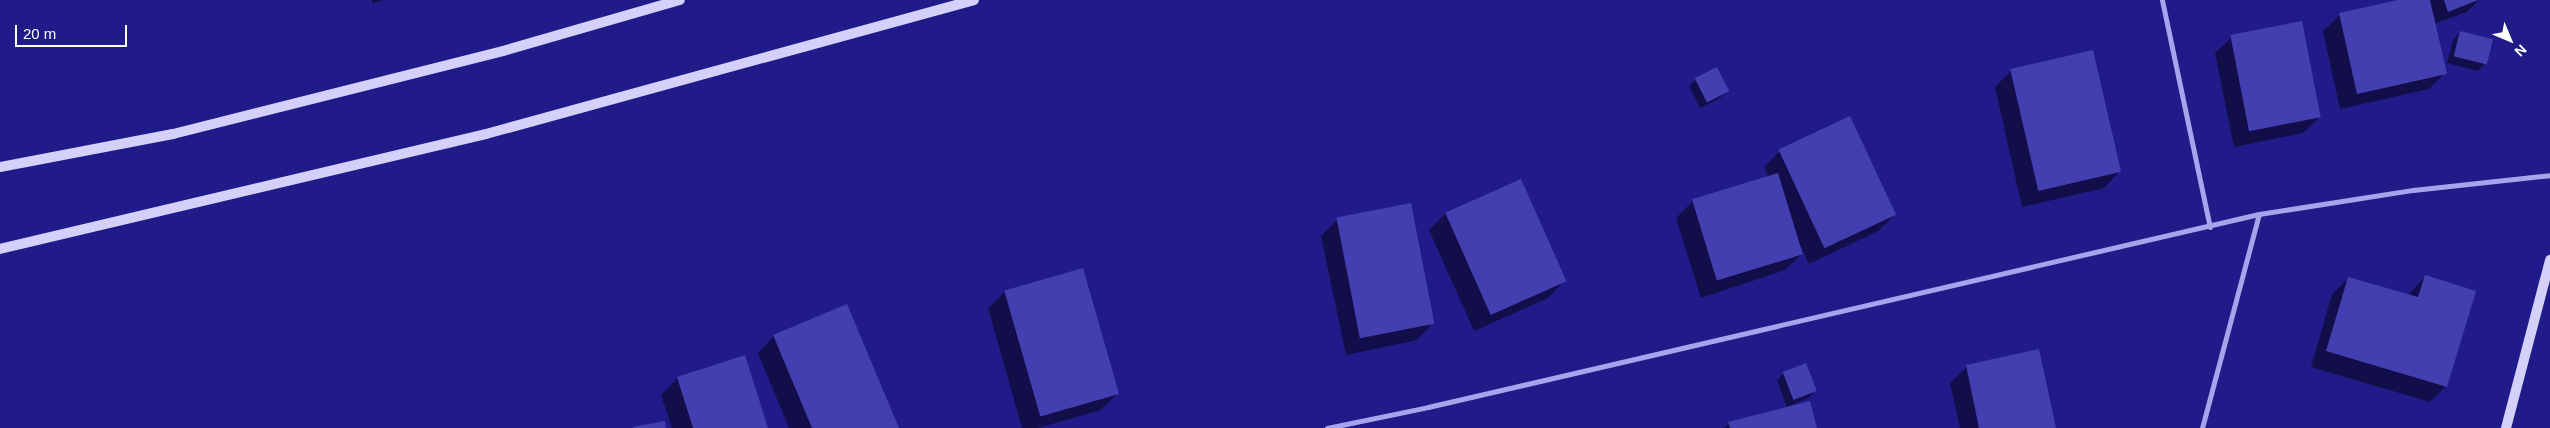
<!DOCTYPE html>
<html>
<head>
<meta charset="utf-8">
<style>
  body { margin:0 }
  #map { position:relative; width:2550px; height:428px; overflow:hidden; background:#201b89; font-family:Helvetica,sans-serif }
  div>[style] { position:absolute }
  .shadow>* { inset:0; background:#0007 }
  .building>* { inset:0; background:#433fb0; transform-origin:0 0 }
  .street>* { height:5px; margin:-2.5px; padding:0 2.5px; transform-origin:2.5px; border-radius:2.5px; background:#a7a4ed }
  .secondary>* { height:10px; margin:-5px; padding:0 5px; transform-origin:5px; border-radius:5px; background:#d3d1f9 }
  span { translate:-50% -50%; white-space:nowrap; text-align:center; line-height:1.15; -webkit-text-stroke:4px #201b89; paint-order:stroke }
  .north { position:absolute; left:2485px; top:15px; width:50px; height:50px; -webkit-text-stroke:4px #201b89; paint-order:stroke; rotate:135deg; font-size:14px; font-weight:700; line-height:20px; text-align:center; color:#fff }
  .north::after { content:''; display:block; margin:auto; width:18px; height:22px; background:#fff; clip-path:polygon(50% 0,100% 100%,50% 72%,0 100%) }
  .scale { position:absolute; left:15px; top:25px; width:112px; height:22px; box-sizing:border-box; border:2px solid #fff; border-top:0; padding-left:6px; font-size:15px; line-height:18px; white-space:nowrap; color:#fff; -webkit-text-stroke:4px #201b89; paint-order:stroke }
</style>
</head>
<body>
<div id="map">
  <div class="shadow">
    <i style="clip-path:polygon(372px 0,384px 0,372px 3px)"></i>
    <i style="clip-path:polygon(2404px 0,2479px 0,2467px 12px,2434px 24px,2445px 73px,2429px 89px,2340px 109px,2323px 31px,2340px 15px)"></i>
    <i style="clip-path:polygon(2460px 32px,2485px 63px,2478px 71px,2447px 63px,2453px 40px)"></i>
    <i style="clip-path:polygon(2232px 37px,2320px 117px,2303px 133px,2234px 147px,2215px 53px)"></i>
    <i style="clip-path:polygon(2011px 71px,2120px 171px,2104px 188px,2022px 207px,1995px 87px)"></i>
    <i style="clip-path:polygon(1696px 79px,1727px 91px,1720px 98px,1700px 108px,1689px 86px)"></i>
    <i style="clip-path:polygon(1780px 151px,1895px 215px,1878px 231px,1809px 264px,1801px 247px,1802px 254px,1785px 270px,1701px 298px,1676px 218px,1692px 202px,1769px 178px,1764px 167px)"></i>
    <i style="clip-path:polygon(1446px 213px,1564px 281px,1548px 298px,1474px 331px,1429px 230px)"></i>
    <i style="clip-path:polygon(1337px 220px,1433px 323px,1417px 340px,1346px 355px,1321px 236px)"></i>
    <i style="clip-path:polygon(2425px 277px,2446px 386px,2430px 402px,2311px 367px,2332px 294px,2349px 278px,2408px 295px)"></i>
    <i style="clip-path:polygon(1005px 292px,1117px 394px,1101px 410px,1038px 428px,1022px 428px,988px 308px)"></i>
    <i style="clip-path:polygon(774px 336px,898px 428px,789px 428px,758px 353px)"></i>
    <i style="clip-path:polygon(1967px 367px,2055px 428px,1960px 428px,1950px 383px)"></i>
    <i style="clip-path:polygon(1784px 373px,1816px 391px,1808px 398px,1789px 406px,1816px 428px,1724px 428px,1729px 423px,1787px 408px,1777px 380px)"></i>
    <i style="clip-path:polygon(678px 378px,767px 428px,672px 428px,661px 395px)"></i>
  </div>
  <div class="building">
    <i style="clip-path:polygon(2398px 0,2430px 0,2447px 74px,2357px 94px,2339px 13px)"></i>
    <i style="clip-path:polygon(2444px 0,2478px 0,2448px 12px)"></i>
    <i style="left:2302px;top:21px;width:98px;height:73px;rotate:79deg"></i>
    <i style="left:2460px;top:31px;width:34px;height:26px;rotate:14deg"></i>
    <i style="left:2093px;top:50px;width:125px;height:85px;rotate:77deg"></i>
    <i style="left:1717px;top:67px;width:27px;height:25px;rotate:63deg"></i>
    <i style="left:1850px;top:116px;width:109px;height:79px;rotate:65deg"></i>
    <i style="left:1778px;top:173px;width:85px;height:90px;rotate:73deg"></i>
    <i style="left:1521px;top:179px;width:112px;height:83px;rotate:66deg"></i>
    <i style="left:1411px;top:203px;width:123px;height:76px;rotate:79deg"></i>
    <i style="left:1083px;top:268px;width:131px;height:82px;rotate:74deg"></i>
    <i style="clip-path:polygon(2425px 275px,2476px 291px,2447px 387px,2326px 351px,2348px 277px,2418px 297px)"></i>
    <i style="clip-path:polygon(847px 304px,899px 428px,812px 428px,773px 335px)"></i>
    <i style="clip-path:polygon(2039px 349px,2056px 428px,1979px 428px,1966px 365px)"></i>
    <i style="clip-path:polygon(745px 355px,768px 428px,693px 428px,677px 377px)"></i>
    <i style="left:1806px;top:363px;width:30px;height:25px;rotate:69deg"></i>
    <i style="clip-path:polygon(1810px 401px,1817px 428px,1730px 428px,1728px 422px)"></i>
    <i style="clip-path:polygon(665px 421px,666px 428px,633px 428px,633px 427px)"></i>
  </div>
  <div class="street">
    <i style="left:2162px;top:0;width:232px;rotate:78.1deg"></i>
    <i style="left:1327px;top:428px;width:103px;rotate:-11.7deg"></i>
    <i style="left:1428px;top:407px;width:853px;rotate:-13.08deg"></i>
    <i style="left:2259px;top:214px;width:156px;rotate:-8.9deg"></i>
    <i style="left:2413px;top:190px;width:138px;rotate:-6.2deg"></i>
    <i style="left:2202px;top:428px;width:221px;rotate:-75.1deg"></i>
  </div>
  <div class="secondary">
    <i style="left:0;top:167px;width:176px;rotate:-10.8deg"></i>
    <i style="left:173px;top:134px;width:340px;rotate:-14.1deg"></i>
    <i style="left:503px;top:51px;width:184px;rotate:-16.1deg"></i>
    <i style="left:0;top:249px;width:499px;rotate:-13.3deg"></i>
    <i style="left:486px;top:134px;width:506px;rotate:-15.35deg"></i>
    <i style="left:2506px;top:428px;width:174px;rotate:-75.3deg"></i>
  </div>
  <div class="north">N</div>
  <div class="scale">20 m</div>
</div>
</body>
</html>
